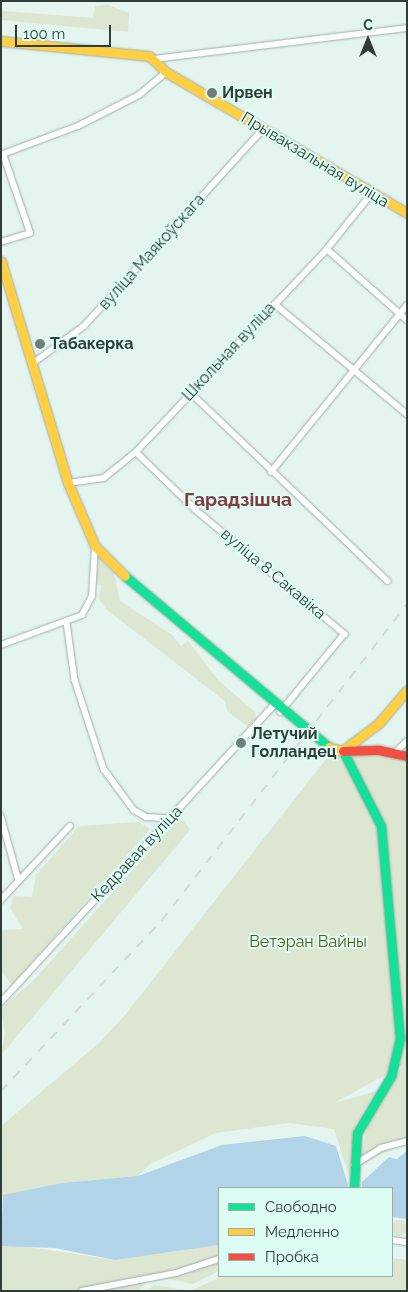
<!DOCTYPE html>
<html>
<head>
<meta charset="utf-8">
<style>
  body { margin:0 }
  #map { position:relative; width:408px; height:1292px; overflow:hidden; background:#e4f5f0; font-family:Raleway,sans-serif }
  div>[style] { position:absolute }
  .green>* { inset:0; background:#dce6d1 }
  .round { border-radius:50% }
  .water>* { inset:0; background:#b1d4e8 }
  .roads { filter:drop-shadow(0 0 1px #9faca8) drop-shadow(0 0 1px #9faca8) }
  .street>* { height:5.5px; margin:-2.75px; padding:0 2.75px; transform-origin:2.75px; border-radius:2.75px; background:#fbfefd }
  .fast>* { height:9px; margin:-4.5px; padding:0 4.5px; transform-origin:4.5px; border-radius:4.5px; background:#16e098 }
  .slow>* { height:9px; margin:-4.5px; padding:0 4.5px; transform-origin:4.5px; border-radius:4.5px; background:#ffcf43 }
  .jam>* { height:9px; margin:-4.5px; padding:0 4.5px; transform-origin:4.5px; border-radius:4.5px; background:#f24e42 }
  .rail>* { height:2px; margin-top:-1px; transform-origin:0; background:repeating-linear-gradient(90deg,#d4d8d7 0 9px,transparent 0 18px) }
  .dots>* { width:14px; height:14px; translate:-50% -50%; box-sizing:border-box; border:2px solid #ddfcf3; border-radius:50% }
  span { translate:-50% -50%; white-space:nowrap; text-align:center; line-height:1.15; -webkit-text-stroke:4px #ddfcf3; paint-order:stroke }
  .poi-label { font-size:16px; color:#313d39; font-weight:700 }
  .left { translate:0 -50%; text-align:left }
  .street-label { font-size:16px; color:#313d39 }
  .park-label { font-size:16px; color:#595d13 }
  .quarter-label { font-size:19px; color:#843b40; font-weight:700 }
  .frame { position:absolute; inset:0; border:2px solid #313d39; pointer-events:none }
  .legend { position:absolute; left:218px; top:1187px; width:175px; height:90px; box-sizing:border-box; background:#ddfcf3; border:1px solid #98b0a9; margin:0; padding:6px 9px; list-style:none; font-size:15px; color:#313d39 }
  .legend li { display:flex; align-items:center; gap:10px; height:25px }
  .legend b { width:25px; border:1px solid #98b0a9 }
  .north { position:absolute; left:343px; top:15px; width:50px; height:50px; -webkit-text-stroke:4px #ddfcf3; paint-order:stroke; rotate:0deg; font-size:14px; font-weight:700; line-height:20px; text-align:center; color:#313d39 }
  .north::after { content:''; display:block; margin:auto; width:18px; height:22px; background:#313d39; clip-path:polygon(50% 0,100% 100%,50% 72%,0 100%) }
  .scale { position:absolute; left:15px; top:25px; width:96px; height:22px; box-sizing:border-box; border:2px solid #313d39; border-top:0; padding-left:6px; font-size:15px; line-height:18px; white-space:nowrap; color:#313d39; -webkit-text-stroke:4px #ddfcf3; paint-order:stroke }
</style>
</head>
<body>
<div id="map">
  <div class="green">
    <i style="clip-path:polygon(1px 4px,3px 11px,93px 18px,95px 6px,109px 5px,129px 13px,128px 32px,1px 20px)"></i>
    <i style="clip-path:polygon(99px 557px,114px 573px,120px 601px,172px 635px,181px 646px,188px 641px,218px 680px,255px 712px,256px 718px,248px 727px,227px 711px,225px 701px,107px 610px,99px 599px,101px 585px,96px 584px)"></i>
    <i style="clip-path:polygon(330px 754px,392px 755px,407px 760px,407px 1140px,360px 1166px,368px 1121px,402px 1066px,334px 1103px,377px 1091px,356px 1123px,350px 1179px,334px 1129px,289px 1123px,216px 1133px,150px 1164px,138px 1176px,62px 1183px,1px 1196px,1px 1126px,100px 1042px,125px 1015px)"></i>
    <i style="clip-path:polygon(184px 821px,190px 830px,1px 1055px,5px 1034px,1px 1008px,32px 982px,174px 824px)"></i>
    <i style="clip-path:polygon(139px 822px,150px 829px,12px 985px,1px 971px,1px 930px,23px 929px,10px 908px,14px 896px,32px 897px,36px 875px,79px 826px)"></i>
    <i class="round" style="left:391px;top:1220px;width:16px;height:16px"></i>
    <i style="clip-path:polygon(15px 1245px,115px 1260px,219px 1245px,219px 1271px,193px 1284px,152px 1275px,138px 1291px,1px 1291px,1px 1246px)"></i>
    <i style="clip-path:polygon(392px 1258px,407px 1260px,407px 1291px,147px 1291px,154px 1285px,190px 1291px,223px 1276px,392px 1276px)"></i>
  </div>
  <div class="water">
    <i style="clip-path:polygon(305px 1136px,336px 1146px,349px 1188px,219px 1188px,219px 1245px,115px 1260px,55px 1248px,1px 1246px,3px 1195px,62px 1183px,138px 1176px,222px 1145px)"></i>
    <i style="clip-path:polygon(407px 1151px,407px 1219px,392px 1217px,392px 1188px,362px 1188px,362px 1182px,389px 1157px,397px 1159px)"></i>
  </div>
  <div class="roads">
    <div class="street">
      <i style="left:155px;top:59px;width:254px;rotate:-7deg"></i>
      <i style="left:1px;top:242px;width:30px;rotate:-17deg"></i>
      <i style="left:30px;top:233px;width:83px;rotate:-108.9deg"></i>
      <i style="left:3px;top:154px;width:80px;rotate:-20.5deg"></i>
      <i style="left:78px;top:126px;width:68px;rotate:-26.9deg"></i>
      <i style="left:139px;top:95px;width:35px;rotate:-40deg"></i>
      <i style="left:327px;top:249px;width:107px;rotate:41.6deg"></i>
      <i style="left:275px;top:304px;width:172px;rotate:39.8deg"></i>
      <i style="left:32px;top:364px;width:64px;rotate:-36.2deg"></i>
      <i style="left:84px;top:326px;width:266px;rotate:-47.7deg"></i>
      <i style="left:191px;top:393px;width:272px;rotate:43.7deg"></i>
      <i style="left:136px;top:452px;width:83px;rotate:44deg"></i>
      <i style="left:196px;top:510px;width:194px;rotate:39.8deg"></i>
      <i style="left:345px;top:634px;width:101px;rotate:129.4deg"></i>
      <i style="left:271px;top:472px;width:215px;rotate:-50.8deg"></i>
      <i style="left:68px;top:483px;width:36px;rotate:-8deg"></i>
      <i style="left:104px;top:478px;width:41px;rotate:-39.1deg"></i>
      <i style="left:136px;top:452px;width:279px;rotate:-46.7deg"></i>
      <i style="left:327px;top:249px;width:72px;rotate:-51.2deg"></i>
      <i style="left:67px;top:623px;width:58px;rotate:82deg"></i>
      <i style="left:75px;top:680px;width:94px;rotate:72deg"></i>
      <i style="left:104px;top:769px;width:51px;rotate:53.8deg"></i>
      <i style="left:134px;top:810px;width:14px;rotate:30deg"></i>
      <i style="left:146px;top:817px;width:22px;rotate:3deg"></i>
      <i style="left:1px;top:645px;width:86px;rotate:-20.3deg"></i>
      <i style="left:82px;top:615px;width:21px;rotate:-62deg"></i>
      <i style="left:92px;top:596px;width:50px;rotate:-86.6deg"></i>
      <i style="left:395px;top:753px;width:17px;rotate:-45deg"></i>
      <i style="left:1px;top:816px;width:67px;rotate:74.5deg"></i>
      <i style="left:1px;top:900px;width:101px;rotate:-47deg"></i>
      <i style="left:1px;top:1002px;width:402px;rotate:-47.4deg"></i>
      <i style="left:354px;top:1165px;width:32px;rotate:-32deg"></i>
      <i style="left:381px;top:1148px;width:27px;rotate:-15deg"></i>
      <i style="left:392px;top:1240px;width:15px;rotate:8deg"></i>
      <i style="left:82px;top:1291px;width:96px;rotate:-10.8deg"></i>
      <i style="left:176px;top:1273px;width:45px;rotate:-18deg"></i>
    </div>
    <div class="fast">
      <i style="left:125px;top:576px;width:266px;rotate:40deg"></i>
      <i style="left:343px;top:751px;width:84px;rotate:63.1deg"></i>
      <i style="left:381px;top:826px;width:213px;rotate:84.9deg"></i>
      <i style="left:400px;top:1038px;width:39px;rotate:103deg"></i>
      <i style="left:391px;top:1076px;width:66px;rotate:120.8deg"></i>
      <i style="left:357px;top:1133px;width:55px;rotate:93.1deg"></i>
    </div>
    <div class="slow">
      <i style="left:1px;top:41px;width:149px;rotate:5.8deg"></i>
      <i style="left:149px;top:56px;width:23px;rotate:43deg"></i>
      <i style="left:166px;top:72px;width:279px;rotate:30.3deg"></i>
      <i style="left:1px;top:261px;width:232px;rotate:73.2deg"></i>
      <i style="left:68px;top:483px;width:69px;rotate:66.8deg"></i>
      <i style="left:95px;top:546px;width:42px;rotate:45deg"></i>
      <i style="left:329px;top:747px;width:14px;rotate:17deg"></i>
      <i style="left:342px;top:751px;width:46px;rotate:-37.1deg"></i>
      <i style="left:379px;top:723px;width:43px;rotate:-49.7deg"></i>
    </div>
    <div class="jam">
      <i style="left:343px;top:751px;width:36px;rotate:-2deg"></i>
      <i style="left:379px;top:750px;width:29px;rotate:12deg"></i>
    </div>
  </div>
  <div class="rail">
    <i style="left:1px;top:1091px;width:235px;rotate:-46.7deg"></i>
    <i style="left:162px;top:920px;width:400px;rotate:-52.2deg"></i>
  </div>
  <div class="dots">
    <i style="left:212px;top:93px;background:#707d79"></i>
    <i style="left:40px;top:344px;background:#707d79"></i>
    <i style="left:241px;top:743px;background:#707d79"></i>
  </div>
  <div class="poi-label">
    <span class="left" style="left:222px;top:93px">Ирвен</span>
    <span class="left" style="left:50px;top:344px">Табакерка</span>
    <span class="left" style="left:251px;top:743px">Летучий<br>Голландец</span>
  </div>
  <div class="street-label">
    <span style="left:315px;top:160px;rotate:31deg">Прывакзальная вуліца</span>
    <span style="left:152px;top:252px;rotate:-48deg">вуліца Маякоўскага</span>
    <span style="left:229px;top:352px;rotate:-47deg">Школьная вуліца</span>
    <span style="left:273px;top:574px;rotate:40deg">вуліца 8 Сакавіка</span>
    <span style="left:137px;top:854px;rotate:-47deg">Кедравая вуліца</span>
  </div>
  <div class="park-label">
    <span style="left:308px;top:942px">Ветэран Вайны</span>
  </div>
  <div class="quarter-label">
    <span style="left:238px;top:500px">Гарадзішча</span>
  </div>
  <div class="frame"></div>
  <ul class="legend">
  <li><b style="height:6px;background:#16e098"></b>Свободно</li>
  <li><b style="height:6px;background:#ffcf43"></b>Медленно</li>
  <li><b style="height:6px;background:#f24e42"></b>Пробка</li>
  </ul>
  <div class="north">С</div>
  <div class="scale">100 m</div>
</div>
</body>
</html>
